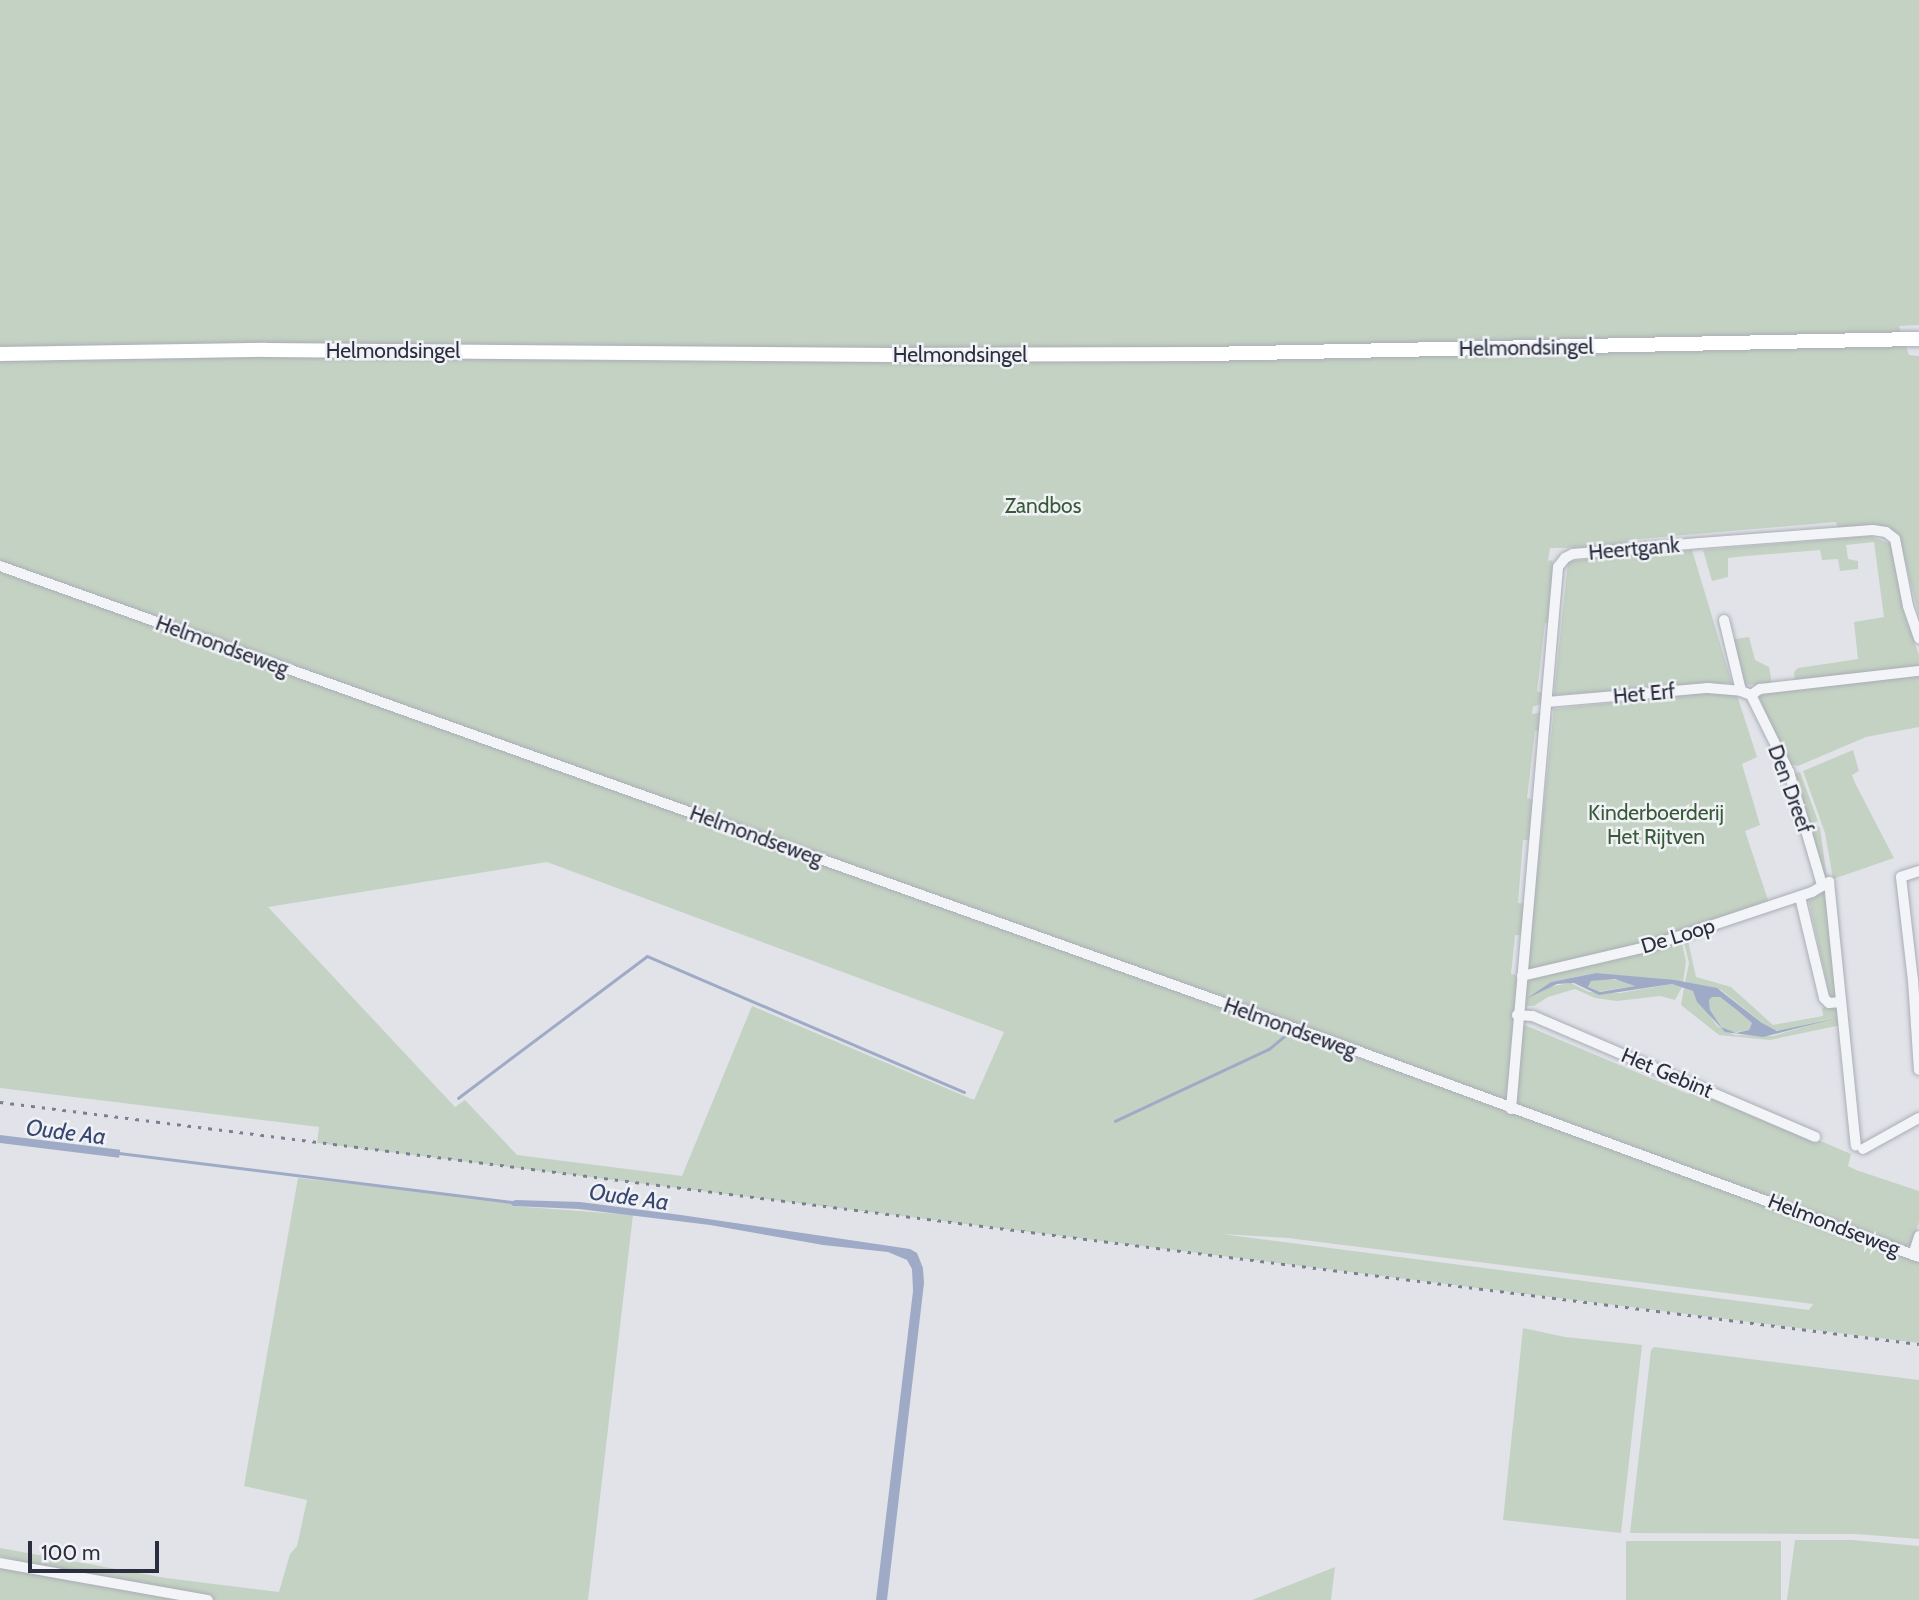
<!DOCTYPE html>
<html>
<head>
<meta charset="utf-8">
<style>
  body { margin:0 }
  #map { position:relative; width:1919px; height:1600px; overflow:hidden; background:#e1e3e9; font-family:Cabin,sans-serif }
  div>[style] { position:absolute }
  .green>* { inset:0; background:#c4d2c3; transform-origin:0 0 }
  .water>* { inset:0; background:#9fabc6; transform-origin:0 0 }
  .stream>* { height:2.5px; margin:-1.25px; padding:0 1.25px; transform-origin:1.25px; border-radius:1.25px; background:#9fabc6 }
  .roads { filter:drop-shadow(0 0 2px #aaadb6) drop-shadow(0 0 2px #aaadb6) }
  .street>* { height:10px; margin:-5px; padding:0 5px; transform-origin:5px; border-radius:5px; background:#f3f4f7 }
  .primary>* { height:14px; margin:-7px; padding:0 7px; transform-origin:7px; border-radius:7px; background:#fff }
  .rail>* { height:2.5px; margin-top:-1.25px; transform-origin:0; background:repeating-linear-gradient(90deg,#7b8091 0 3.5px,transparent 0 10.5px) }
  span { translate:-50% -50%; white-space:nowrap; text-align:center; line-height:1.15; -webkit-text-stroke:5px #f0f2f6; paint-order:stroke }
  .street-label { font-size:21px; color:#2a2e3f }
  .park-label { font-size:21px; color:#395a39 }
  .water-label { font-size:23px; color:#374770; font-style:italic }
  .scale { position:absolute; left:28px; top:1541px; width:131px; height:32px; box-sizing:border-box; border:4px solid #2a2e3f; border-top:0; padding-left:9px; font-size:21px; line-height:24px; white-space:nowrap; color:#2a2e3f; -webkit-text-stroke:5px #f0f2f6; paint-order:stroke }
</style>
</head>
<body>
<div id="map">
  <div class="green">
    <i style="clip-path:polygon(evenodd,0 0,1919px 0,1919px 325px,1899px 326px,1909px 355px,1919px 356px,1919px 616px,1900px 541px,1889px 531px,1838px 529px,1836px 522px,1628px 540px,1628px 547px,1550px 548px,1548px 561px,1552px 560px,1555px 569px,1551px 623px,1545px 623px,1537px 691px,1544px 694px,1542px 703px,1533px 707px,1532px 714px,1542px 712px,1541px 730px,1535px 731px,1527px 798px,1534px 800px,1530px 840px,1523px 840px,1518px 903px,1525px 904px,1522px 935px,1515px 935px,1511px 974px,1519px 976px,1522px 1024px,1688px 1094px,1706px 1092px,1851px 1154px,1848px 1166px,1856px 1170px,1919px 1191px,1919px 1222px,1911px 1247px,1907px 1245px,1900px 1254px,1919px 1261px,1919px 1343px,317px 1143px,319px 1127px,0 1088px,0 0,547px 862px,1004px 1032px,974px 1100px,752px 1006px,682px 1176px,517px 1155px,465px 1100px,455px 1107px,268px 907px,547px 862px,0 0,1221px 1234px,1288px 1238px,1813px 1304px,1809px 1310px,1221px 1234px)"></i>
    <i style="clip-path:polygon(1870px 536px,1891px 544px,1904px 613px,1919px 655px,1919px 668px,1795px 682px,1794px 672px,1798px 668px,1858px 659px,1854px 622px,1884px 617px,1874px 542px,1846px 545px,1848px 559px,1858px 561px,1858px 569px,1840px 571px,1838px 559px,1822px 560px,1820px 550px,1746px 556px,1728px 558px,1728px 577px,1712px 581px,1703px 550px)"></i>
    <i style="clip-path:polygon(1692px 550px,1732px 683px,1554px 695px,1568px 561px)"></i>
    <i style="clip-path:polygon(1749px 637px,1755px 660px,1769px 667px,1772px 684px,1743px 685px,1728px 640px)"></i>
    <i style="clip-path:polygon(1919px 675px,1919px 727px,1866px 737px,1798px 766px,1787px 763px,1759px 697px,1759px 693px)"></i>
    <i style="clip-path:polygon(1736px 692px,1757px 757px,1742px 764px,1760px 825px,1745px 831px,1769px 903px,1648px 942px,1536px 970px,1527px 968px,1554px 709px,1704px 693px)"></i>
    <i style="clip-path:polygon(1853px 750px,1859px 771px,1852px 775px,1855px 783px,1894px 858px,1833px 879px,1825px 833px,1803px 771px)"></i>
    <i style="clip-path:polygon(1800px 772px,1818px 821px,1808px 825px,1792px 774px)"></i>
    <i style="clip-path:polygon(1817px 825px,1820px 828px,1827px 878px,1824px 878px,1809px 828px)"></i>
    <i style="clip-path:polygon(1825px 891px,1838px 1000px,1831px 1002px,1808px 897px)"></i>
    <i style="clip-path:polygon(1687px 936px,1696px 977px,1731px 987px,1773px 1025px,1823px 1016px,1822px 1008px,1828px 1005px,1837px 1006px,1841px 1025px,1770px 1040px,1719px 1035px,1681px 1005px,1684px 988px,1693px 991px,1717px 1026px,1735px 1035px,1773px 1036px,1837px 1017px,1781px 1031px,1770px 1029px,1721px 990px,1685px 982px,1689px 963px,1683px 938px)"></i>
    <i style="clip-path:polygon(1681px 938px,1686px 962px,1683px 982px,1596px 973px,1551px 982px,1527px 999px,1547px 987px,1571px 983px,1589px 992px,1620px 993px,1672px 984px,1682px 987px,1675px 1000px,1660px 996px,1617px 1001px,1595px 998px,1575px 989px,1548px 997px,1534px 1006px,1524px 1006px,1525px 983px,1535px 976px,1607px 962px,1607px 959px,1670px 946px)"></i>
    <i style="clip-path:polygon(1608px 979px,1629px 981px,1635px 986px,1596px 992px,1588px 987px,1591px 981px)"></i>
    <i style="clip-path:polygon(1712px 997px,1720px 997px,1738px 1011px,1752px 1023px,1749px 1030px,1731px 1033px,1717px 1024px,1710px 1010px,1709px 1000px)"></i>
    <i style="clip-path:polygon(298px 1178px,492px 1199px,509px 1202px,513px 1206px,633px 1215px,588px 1600px,0 1600px,0 1558px,18px 1560px,0 1556px,0 1548px,166px 1578px,279px 1592px,290px 1554px,297px 1546px,307px 1500px,244px 1486px)"></i>
    <i style="clip-path:polygon(1523px 1328px,1565px 1337px,1642px 1345px,1621px 1533px,1503px 1520px)"></i>
    <i style="clip-path:polygon(1654px 1347px,1919px 1380px,1919px 1539px,1856px 1534px,1630px 1533px,1651px 1350px)"></i>
    <i style="clip-path:polygon(1795px 1540px,1852px 1540px,1919px 1546px,1919px 1600px,1787px 1600px)"></i>
    <i style="left:1626px;top:1541px;width:155px;height:59px"></i>
    <i style="clip-path:polygon(1335px 1567px,1331px 1600px,1252px 1600px)"></i>
  </div>
  <div class="water">
    <i style="clip-path:polygon(evenodd,1596px 973px,1675px 980px,1717px 988px,1762px 1023px,1777px 1031px,1837px 1018px,1763px 1037px,1725px 1032px,1697px 1002px,1693px 991px,1672px 984px,1599px 995px,1574px 983px,1557px 984px,1526px 999px,1551px 982px,1596px 973px,1615px 979px,1635px 986px,1600px 992px,1588px 987px,1591px 981px,1615px 979px,1596px 973px,1712px 997px,1720px 997px,1738px 1011px,1752px 1023px,1749px 1030px,1736px 1033px,1721px 1027px,1710px 1010px,1709px 1000px,1712px 997px)"></i>
    <i style="left:0;top:1135px;width:121px;height:8px;rotate:7deg"></i>
    <i style="clip-path:polygon(516px 1200px,580px 1202px,681px 1215px,910px 1249px,917px 1253px,923px 1268px,924px 1283px,887px 1600px,876px 1600px,913px 1291px,912px 1269px,907px 1260px,888px 1252px,823px 1245px,710px 1225px,579px 1209px,513px 1206px,509px 1202px)"></i>
  </div>
  <div class="stream">
    <i style="left:458px;top:1098px;width:236px;rotate:-36.9deg"></i>
    <i style="left:647px;top:956px;width:345px;rotate:23.2deg"></i>
    <i style="left:1115px;top:1121px;width:170px;rotate:-25.1deg"></i>
    <i style="left:1269px;top:1049px;width:23px;rotate:-40deg"></i>
    <i style="left:119px;top:1153px;width:396px;rotate:7.1deg"></i>
  </div>
  <div class="roads">
    <div class="street">
      <i style="left:0;top:566px;width:1427px;rotate:19.65deg"></i>
      <i style="left:1344px;top:1046px;width:612px;rotate:20.15deg"></i>
      <i style="left:1724px;top:620px;width:73px;rotate:76.5deg"></i>
      <i style="left:1751px;top:695px;width:86px;rotate:63.7deg"></i>
      <i style="left:1789px;top:772px;width:118px;rotate:73.7deg"></i>
      <i style="left:1547px;top:702px;width:162px;rotate:-5deg"></i>
      <i style="left:1708px;top:688px;width:33px;rotate:5deg"></i>
      <i style="left:1741px;top:691px;width:11px;rotate:22deg"></i>
      <i style="left:1751px;top:695px;width:11px;rotate:-34deg"></i>
      <i style="left:1760px;top:689px;width:160px;rotate:-6.5deg"></i>
      <i style="left:1919px;top:871px;width:19px;rotate:162deg"></i>
      <i style="left:1901px;top:877px;width:104px;rotate:83.4deg"></i>
      <i style="left:1913px;top:980px;width:90px;rotate:86.2deg"></i>
      <i style="left:1800px;top:897px;width:104px;rotate:76.6deg"></i>
      <i style="left:1824px;top:998px;width:7px;rotate:45deg"></i>
      <i style="left:1829px;top:1003px;width:12px;rotate:-5deg"></i>
      <i style="left:1522px;top:976px;width:128px;rotate:-13.1deg"></i>
      <i style="left:1647px;top:947px;width:174px;rotate:-18.4deg"></i>
      <i style="left:1812px;top:892px;width:20px;rotate:-30deg"></i>
      <i style="left:1829px;top:882px;width:265px;rotate:84.2deg"></i>
      <i style="left:1517px;top:1015px;width:16px;rotate:4deg"></i>
      <i style="left:1533px;top:1016px;width:307px;rotate:23.2deg"></i>
      <i style="left:1511px;top:1109px;width:544px;rotate:-85.04deg"></i>
      <i style="left:1558px;top:567px;width:11px;rotate:-52deg"></i>
      <i style="left:1565px;top:558px;width:9px;rotate:-27deg"></i>
      <i style="left:1573px;top:554px;width:127px;rotate:-5deg"></i>
      <i style="left:1700px;top:543px;width:173px;rotate:-4.3deg"></i>
      <i style="left:1873px;top:530px;width:13px;rotate:9deg"></i>
      <i style="left:1886px;top:532px;width:11px;rotate:38deg"></i>
      <i style="left:1895px;top:539px;width:68px;rotate:79deg"></i>
      <i style="left:1908px;top:606px;width:34px;rotate:71deg"></i>
      <i style="left:1863px;top:1149px;width:64px;rotate:-29deg"></i>
      <i style="left:1913px;top:1255px;width:20px;rotate:-72deg"></i>
      <i style="left:0;top:1563px;width:211px;rotate:10.1deg"></i>
    </div>
    <div class="primary">
      <i style="left:0;top:354px;width:266px;rotate:-0.9deg"></i>
      <i style="left:266px;top:350px;width:625px;rotate:0.46deg"></i>
      <i style="left:891px;top:355px;width:315px;rotate:-0.2deg"></i>
      <i style="left:1206px;top:354px;width:713px;rotate:-1.21deg"></i>
    </div>
  </div>
  <div class="rail">
    <i style="left:0;top:1102px;width:1934px;rotate:7.19deg"></i>
  </div>
  <div class="street-label">
    <span style="left:1526px;top:348px;rotate:-1deg">Helmondsingel</span>
    <span style="left:393px;top:351px">Helmondsingel</span>
    <span style="left:960px;top:355px">Helmondsingel</span>
    <span style="left:1634px;top:549px;rotate:-5deg">Heertgank</span>
    <span style="left:222px;top:646px;rotate:20deg">Helmondseweg</span>
    <span style="left:1644px;top:694px;rotate:-5deg">Het Erf</span>
    <span style="left:1790px;top:789px;rotate:70deg">Den Dreef</span>
    <span style="left:756px;top:836px;rotate:20deg">Helmondseweg</span>
    <span style="left:1678px;top:936px;rotate:-17deg">De Loop</span>
    <span style="left:1290px;top:1028px;rotate:20deg">Helmondseweg</span>
    <span style="left:1667px;top:1073px;rotate:23deg">Het Gebint</span>
    <span style="left:1834px;top:1225px;rotate:21deg">Helmondseweg</span>
  </div>
  <div class="park-label">
    <span style="left:1043px;top:506px">Zandbos</span>
    <span style="left:1656px;top:825px">Kinderboerderij<br>Het Rijtven</span>
  </div>
  <div class="water-label">
    <span style="left:66px;top:1132px;rotate:7deg">Oude Aa</span>
    <span style="left:629px;top:1197px;rotate:8deg">Oude Aa</span>
  </div>
  <div class="scale">100 m</div>
</div>
</body>
</html>
